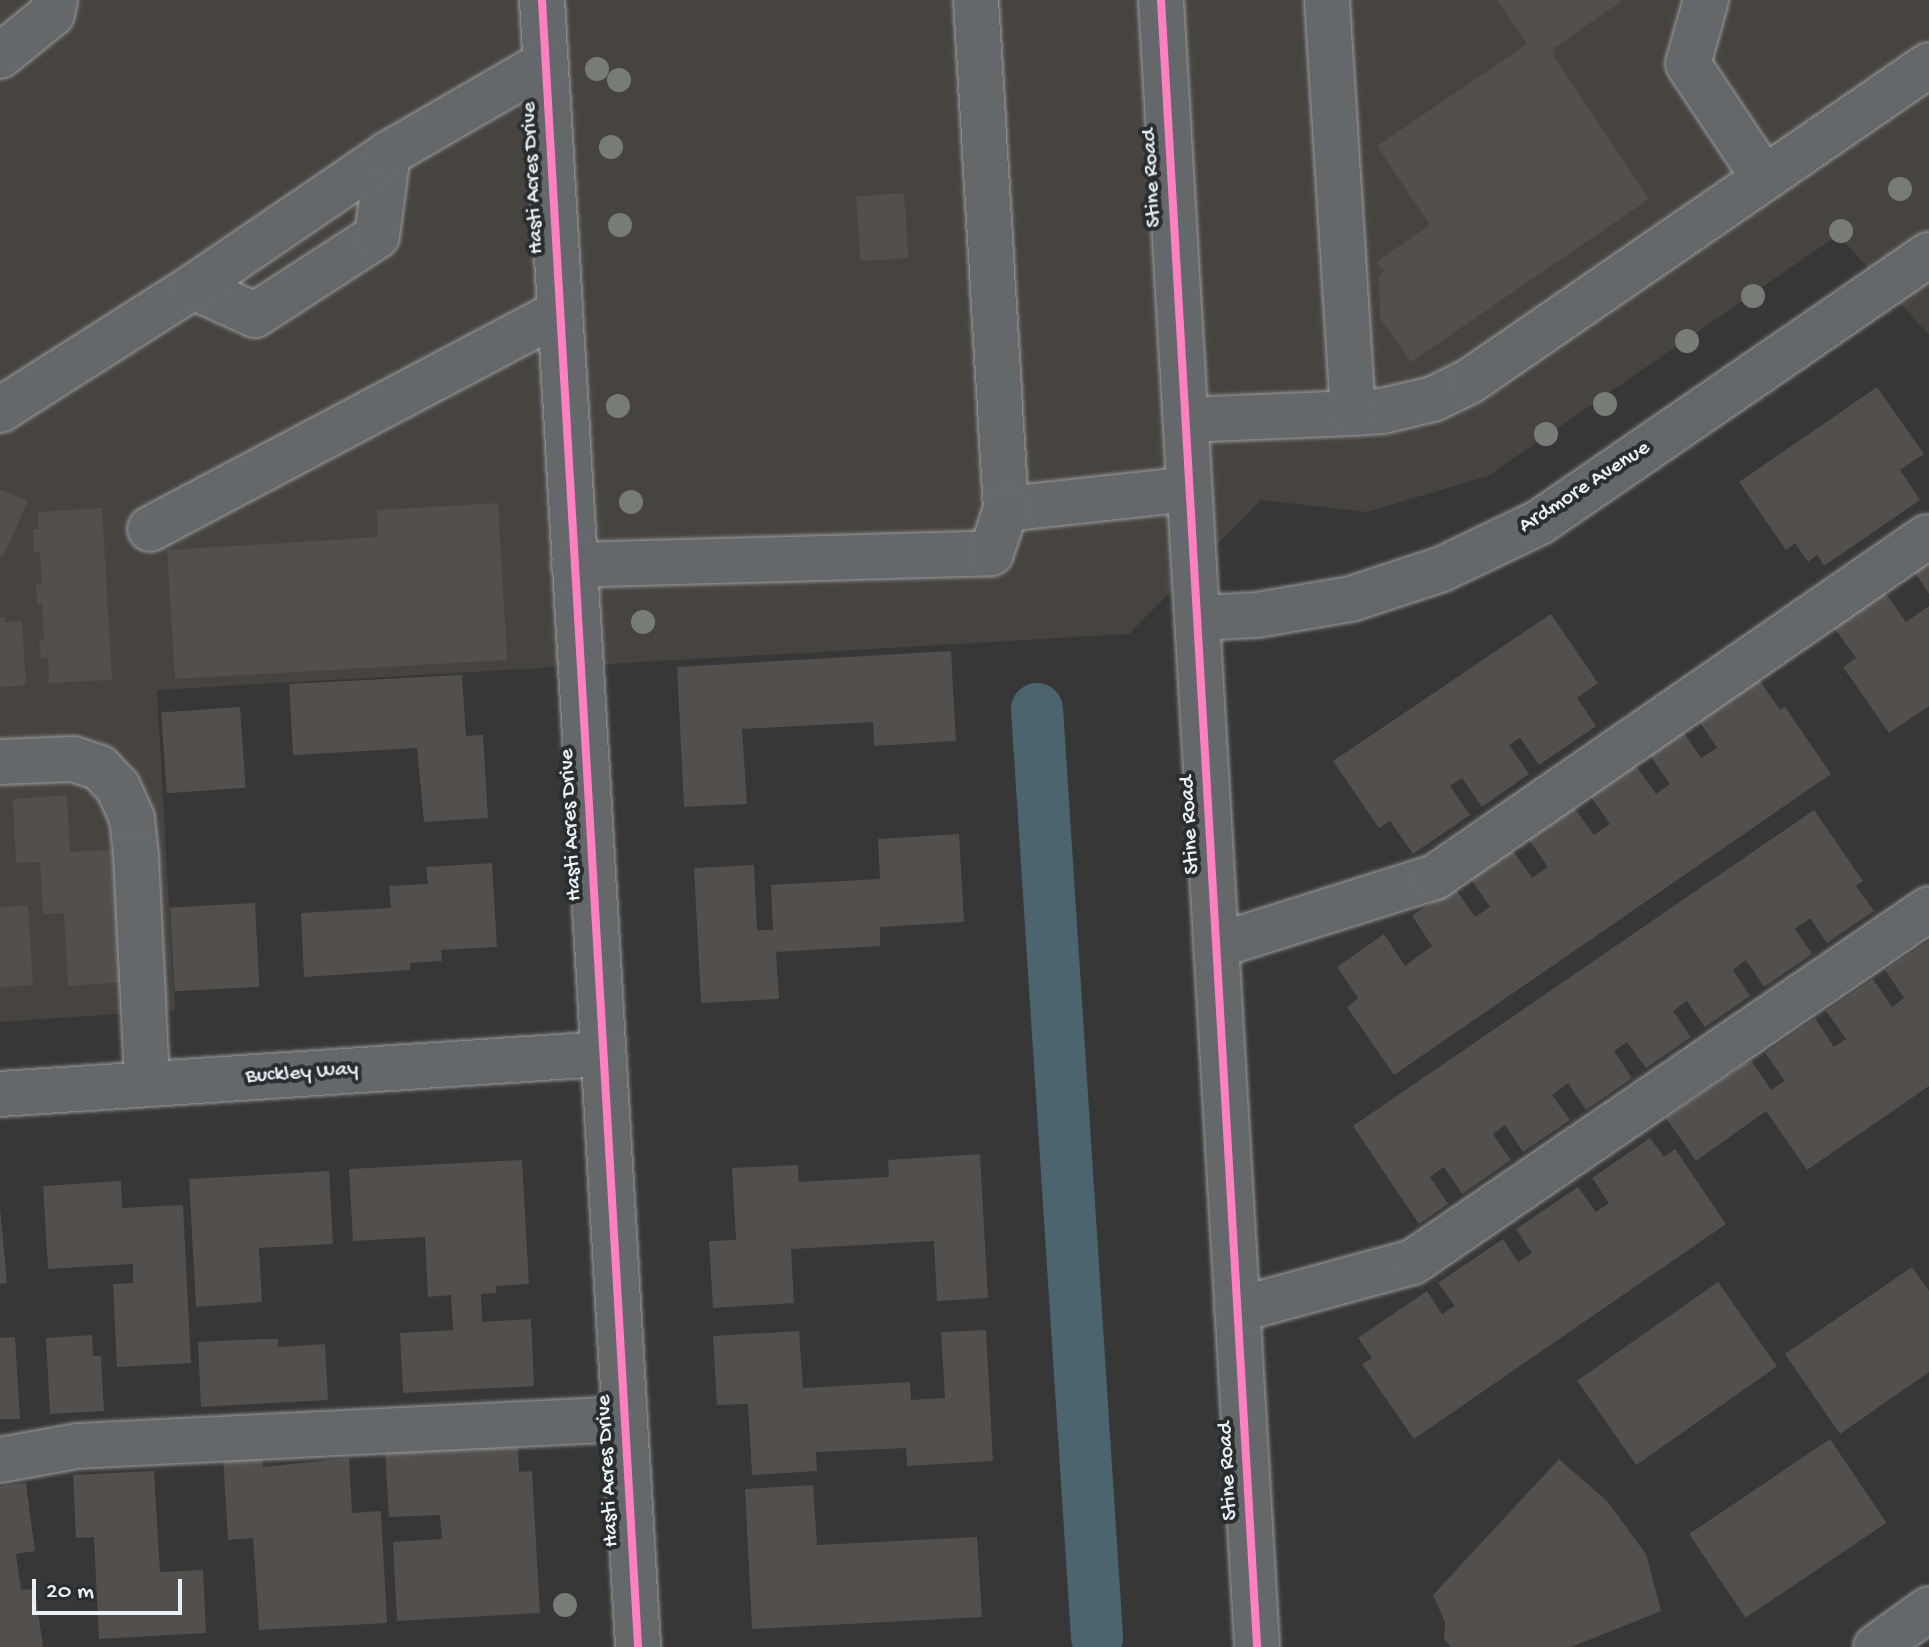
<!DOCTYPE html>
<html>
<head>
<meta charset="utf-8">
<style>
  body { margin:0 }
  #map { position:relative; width:1929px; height:1647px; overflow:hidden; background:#373737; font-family:"Gochi Hand",sans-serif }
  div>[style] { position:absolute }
  .built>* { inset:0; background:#47433f }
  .canal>* { height:52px; margin:-26px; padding:0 26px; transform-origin:26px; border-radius:26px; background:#4c646e }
  .building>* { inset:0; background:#524f4c; transform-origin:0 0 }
  .roads { filter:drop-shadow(0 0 2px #9b9d9e) drop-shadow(0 0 2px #9b9d9e) }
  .minor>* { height:44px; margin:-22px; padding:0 22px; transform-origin:22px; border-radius:22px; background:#65686b }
  .cycleway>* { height:8px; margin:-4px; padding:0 4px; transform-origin:4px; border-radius:4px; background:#ff80c0 }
  .trees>* { width:24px; height:24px; margin:-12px; border-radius:50%; background:#777c77 }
  span { translate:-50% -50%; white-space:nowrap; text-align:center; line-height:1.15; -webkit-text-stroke:8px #2a2d2e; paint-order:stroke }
  .street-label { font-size:22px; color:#e8f1f8 }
  .scale { position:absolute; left:32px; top:1579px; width:150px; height:36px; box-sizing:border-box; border:4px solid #e8f1f8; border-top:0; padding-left:10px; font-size:24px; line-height:28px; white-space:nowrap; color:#e8f1f8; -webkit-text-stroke:6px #2a2d2e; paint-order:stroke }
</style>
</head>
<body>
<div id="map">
  <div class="built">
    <i style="clip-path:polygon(0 0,1929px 0,1929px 335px,1838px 235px,1488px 476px,1367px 512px,1261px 500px,1129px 634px,157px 690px,175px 1010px,0 1022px)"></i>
  </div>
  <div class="canal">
    <i style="left:1037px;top:709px;width:931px;rotate:86.3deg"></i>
  </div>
  <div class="building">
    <i style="clip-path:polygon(1497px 0,1623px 0,1553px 49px,1556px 53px,1553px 55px,1649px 199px,1411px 362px,1380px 318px,1379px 275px,1384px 271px,1376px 262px,1430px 225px,1377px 146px,1527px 44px)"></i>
    <i style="left:904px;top:193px;width:65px;height:48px;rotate:86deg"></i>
    <i style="clip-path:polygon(1877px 387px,1924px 454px,1900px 470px,1920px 500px,1824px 566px,1817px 555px,1808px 562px,1795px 543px,1786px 550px,1739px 482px)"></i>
    <i style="clip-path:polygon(0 489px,28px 501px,3px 557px,0 556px)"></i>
    <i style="clip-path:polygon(498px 503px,507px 660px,175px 679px,167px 550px,378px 537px,377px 510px)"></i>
    <i style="clip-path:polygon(102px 508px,112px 680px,49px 683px,48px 658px,41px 659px,39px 639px,44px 639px,42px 603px,37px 604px,36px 585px,42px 584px,40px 553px,34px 552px,33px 529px,39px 529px,38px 512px)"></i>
    <i style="clip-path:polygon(1929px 560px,1929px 594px,1914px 571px)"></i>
    <i style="clip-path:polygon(1884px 591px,1906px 622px,1929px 606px,1929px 706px,1889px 733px,1843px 667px,1856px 658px,1833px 626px)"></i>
    <i style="clip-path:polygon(1551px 614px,1598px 683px,1577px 698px,1596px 726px,1539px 765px,1520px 738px,1509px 745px,1529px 774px,1482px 807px,1462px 778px,1450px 786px,1470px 815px,1413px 854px,1390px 821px,1379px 828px,1333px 761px)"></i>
    <i style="clip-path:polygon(0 618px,5px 618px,5px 622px,22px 621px,26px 685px,0 687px)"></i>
    <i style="clip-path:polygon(951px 651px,956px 741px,874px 746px,873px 722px,742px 729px,747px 804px,684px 807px,677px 667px)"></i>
    <i style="clip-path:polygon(462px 675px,466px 736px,483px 735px,488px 818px,424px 822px,417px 748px,293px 755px,289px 684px)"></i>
    <i style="clip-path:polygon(1758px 678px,1780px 710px,1785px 707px,1831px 774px,1394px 1075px,1347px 1007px,1358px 998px,1337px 967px,1384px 934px,1405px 966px,1432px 946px,1412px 916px,1454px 887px,1475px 917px,1490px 907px,1469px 876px,1511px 848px,1532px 878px,1548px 867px,1527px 837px,1572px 805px,1594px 835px,1610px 824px,1589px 794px,1634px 763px,1656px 794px,1670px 784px,1648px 753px,1682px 730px,1701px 758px,1717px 748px,1698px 719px)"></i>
    <i style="left:240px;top:707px;width:81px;height:79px;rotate:86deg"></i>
    <i style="clip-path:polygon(67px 795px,70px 852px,121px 849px,129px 982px,68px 986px,64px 913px,43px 914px,40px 862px,16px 863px,13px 799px)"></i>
    <i style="clip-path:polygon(1814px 810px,1863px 881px,1856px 886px,1874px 911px,1827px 943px,1810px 918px,1795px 929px,1812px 954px,1764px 987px,1746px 960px,1733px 970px,1750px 996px,1705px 1027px,1687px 1001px,1673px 1011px,1691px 1037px,1646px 1068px,1627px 1042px,1614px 1051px,1632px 1078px,1586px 1110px,1568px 1083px,1552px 1095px,1570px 1120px,1523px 1152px,1505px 1125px,1493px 1134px,1511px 1160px,1462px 1194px,1444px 1167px,1430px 1177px,1448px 1204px,1419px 1224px,1353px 1126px)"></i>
    <i style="clip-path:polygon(959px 834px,964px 922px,880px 927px,880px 946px,776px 952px,779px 999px,701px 1003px,694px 868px,754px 865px,757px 930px,773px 930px,771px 885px,880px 879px,878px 839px)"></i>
    <i style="clip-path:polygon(492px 863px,497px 947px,441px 950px,442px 961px,410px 963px,410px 970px,304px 977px,301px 913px,391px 908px,389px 886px,428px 884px,426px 867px)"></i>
    <i style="left:255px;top:903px;width:84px;height:85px;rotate:87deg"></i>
    <i style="clip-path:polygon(28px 905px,33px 985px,0 987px,0 907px)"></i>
    <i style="clip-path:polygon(1929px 941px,1929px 1086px,1807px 1170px,1766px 1111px,1696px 1161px,1666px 1118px,1751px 1060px,1771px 1090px,1785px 1081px,1765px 1053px,1815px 1018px,1834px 1047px,1846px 1039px,1826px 1011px,1873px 979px,1892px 1007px,1904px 998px,1885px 970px)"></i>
    <i style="clip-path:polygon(1650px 1138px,1664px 1157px,1675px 1149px,1726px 1224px,1414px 1439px,1362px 1364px,1372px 1358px,1358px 1338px,1427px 1291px,1442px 1314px,1455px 1306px,1438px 1283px,1503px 1239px,1518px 1262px,1532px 1253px,1516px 1229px,1578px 1187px,1596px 1212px,1609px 1203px,1592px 1178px)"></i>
    <i style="clip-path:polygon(980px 1154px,988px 1298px,937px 1301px,934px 1241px,791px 1249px,794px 1303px,713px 1308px,709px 1241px,736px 1240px,732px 1168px,798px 1165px,799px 1182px,889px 1177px,888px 1160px)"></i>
    <i style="clip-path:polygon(522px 1160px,529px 1284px,496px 1286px,496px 1293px,481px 1294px,482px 1322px,531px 1319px,534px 1386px,403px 1393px,400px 1333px,453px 1330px,451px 1295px,428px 1297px,425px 1237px,353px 1241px,349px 1169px)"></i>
    <i style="clip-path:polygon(329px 1171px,333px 1244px,259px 1248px,262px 1302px,196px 1307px,189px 1179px)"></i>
    <i style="clip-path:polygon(121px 1181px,122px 1208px,183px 1205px,191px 1363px,117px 1367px,113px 1284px,133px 1283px,133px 1264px,48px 1269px,43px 1186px)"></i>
    <i style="clip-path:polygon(0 1207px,7px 1283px,0 1284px)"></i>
    <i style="clip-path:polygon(1912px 1267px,1929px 1291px,1929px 1372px,1840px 1434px,1785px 1354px)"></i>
    <i style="left:1718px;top:1282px;width:103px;height:172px;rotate:55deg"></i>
    <i style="clip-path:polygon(986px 1330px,993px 1461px,907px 1466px,906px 1448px,816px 1452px,817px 1471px,752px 1475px,748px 1404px,717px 1405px,713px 1336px,799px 1331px,803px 1388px,910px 1382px,911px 1400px,945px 1398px,941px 1332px)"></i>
    <i style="clip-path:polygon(92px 1335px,93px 1356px,101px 1356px,104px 1411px,50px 1414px,46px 1338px)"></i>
    <i style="clip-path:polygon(15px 1337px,20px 1419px,0 1419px,0 1338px)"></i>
    <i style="clip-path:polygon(264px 1339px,278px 1339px,278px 1347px,325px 1344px,328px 1400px,201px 1407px,198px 1342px)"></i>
    <i style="left:1830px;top:1439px;width:101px;height:170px;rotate:56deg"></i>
    <i style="clip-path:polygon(518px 1444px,519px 1472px,532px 1471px,540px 1613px,397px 1621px,393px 1542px,442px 1539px,440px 1515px,389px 1517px,385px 1451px)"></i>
    <i style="clip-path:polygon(262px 1454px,263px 1467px,349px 1458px,352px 1513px,381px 1511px,387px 1623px,259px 1630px,253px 1538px,228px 1540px,223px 1456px)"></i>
    <i style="clip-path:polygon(1559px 1459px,1607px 1501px,1646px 1554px,1661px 1611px,1571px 1647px,1451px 1647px,1444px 1639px,1445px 1622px,1433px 1595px)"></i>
    <i style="clip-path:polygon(154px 1471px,160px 1572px,203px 1570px,206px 1633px,99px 1639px,94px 1537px,76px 1538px,73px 1475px)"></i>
    <i style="clip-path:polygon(26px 1483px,35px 1551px,16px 1554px,21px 1590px,35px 1589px,43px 1647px,0 1647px,0 1486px)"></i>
    <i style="clip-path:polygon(813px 1485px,817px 1545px,977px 1537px,982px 1617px,752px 1629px,745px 1489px)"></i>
  </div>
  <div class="roads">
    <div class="minor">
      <i style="left:542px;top:0;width:1650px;rotate:86.66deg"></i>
      <i style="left:976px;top:0;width:510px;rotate:86.63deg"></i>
      <i style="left:1006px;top:509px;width:184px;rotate:-6.2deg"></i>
      <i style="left:1161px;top:0;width:1650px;rotate:86.66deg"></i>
      <i style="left:1706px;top:0;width:66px;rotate:105.7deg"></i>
      <i style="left:1688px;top:64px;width:137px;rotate:56.3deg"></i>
      <i style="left:0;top:56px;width:67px;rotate:-38.9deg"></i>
      <i style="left:52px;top:14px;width:14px;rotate:-78deg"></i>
      <i style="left:193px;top:287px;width:68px;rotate:24.3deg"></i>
      <i style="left:255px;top:315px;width:145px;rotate:-32.9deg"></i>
      <i style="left:377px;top:236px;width:83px;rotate:-82.4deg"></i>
      <i style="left:0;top:410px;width:229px;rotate:-32.5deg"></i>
      <i style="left:193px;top:287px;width:236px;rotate:-34.3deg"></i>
      <i style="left:388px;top:154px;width:181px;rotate:-30.1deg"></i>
      <i style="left:1353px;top:413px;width:29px;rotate:-4deg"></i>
      <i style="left:1382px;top:411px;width:52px;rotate:-13.2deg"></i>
      <i style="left:1433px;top:399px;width:41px;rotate:-25.9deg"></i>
      <i style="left:1470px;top:381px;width:557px;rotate:-34.55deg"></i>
      <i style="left:1186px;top:420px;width:167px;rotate:-2.4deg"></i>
      <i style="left:1353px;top:413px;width:414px;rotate:-93.6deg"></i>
      <i style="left:150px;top:529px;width:464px;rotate:-27.9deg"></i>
      <i style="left:574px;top:565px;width:417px;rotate:-1.6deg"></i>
      <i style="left:991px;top:553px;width:46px;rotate:-71.2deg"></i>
      <i style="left:1197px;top:618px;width:60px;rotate:-2.9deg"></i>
      <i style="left:1257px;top:615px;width:95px;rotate:-9.7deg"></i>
      <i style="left:1351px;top:599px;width:96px;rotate:-18.2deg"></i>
      <i style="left:1442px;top:569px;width:109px;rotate:-25.6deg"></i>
      <i style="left:1540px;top:522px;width:472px;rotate:-34.5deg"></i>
      <i style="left:0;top:762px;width:73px;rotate:-2.4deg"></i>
      <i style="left:73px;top:759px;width:28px;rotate:18deg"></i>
      <i style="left:100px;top:768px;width:26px;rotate:47deg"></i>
      <i style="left:118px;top:787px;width:34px;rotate:66deg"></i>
      <i style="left:132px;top:818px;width:37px;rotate:84deg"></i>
      <i style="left:136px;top:855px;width:229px;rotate:87.2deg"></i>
      <i style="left:1216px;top:946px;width:230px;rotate:-17.5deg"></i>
      <i style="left:1435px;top:877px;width:598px;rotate:-34.65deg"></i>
      <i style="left:0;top:1094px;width:604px;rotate:-3.8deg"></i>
      <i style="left:1237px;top:1310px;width:182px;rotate:-15.3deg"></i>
      <i style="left:1413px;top:1262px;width:625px;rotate:-34.38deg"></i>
      <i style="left:0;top:1460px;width:78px;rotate:-10.3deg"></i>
      <i style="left:77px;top:1446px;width:548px;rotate:-2.83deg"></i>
      <i style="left:1876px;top:1647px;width:65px;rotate:-35.6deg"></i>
    </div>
  </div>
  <div class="cycleway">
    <i style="left:542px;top:0;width:1650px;rotate:86.66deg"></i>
    <i style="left:1161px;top:0;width:1650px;rotate:86.66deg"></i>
  </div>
  <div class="trees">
    <i style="left:597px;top:69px"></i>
    <i style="left:619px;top:80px"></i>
    <i style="left:611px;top:147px"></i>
    <i style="left:1900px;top:189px"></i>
    <i style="left:620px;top:225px"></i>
    <i style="left:1841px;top:231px"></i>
    <i style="left:1753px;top:296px"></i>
    <i style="left:1687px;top:341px"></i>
    <i style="left:1605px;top:404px"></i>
    <i style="left:618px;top:406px"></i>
    <i style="left:1546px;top:434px"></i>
    <i style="left:631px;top:502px"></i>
    <i style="left:643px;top:622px"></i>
    <i style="left:565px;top:1605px"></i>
  </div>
  <div class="street-label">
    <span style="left:534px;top:178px;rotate:-93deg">Hasti Acres Drive</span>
    <span style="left:1153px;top:178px;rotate:-93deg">Stine Road</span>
    <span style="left:1585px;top:488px;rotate:-33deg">Ardmore Avenue</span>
    <span style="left:572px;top:825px;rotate:-93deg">Hasti Acres Drive</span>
    <span style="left:1191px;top:825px;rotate:-93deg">Stine Road</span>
    <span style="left:302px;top:1074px;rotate:-4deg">Buckley Way</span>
    <span style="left:609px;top:1471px;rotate:-93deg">Hasti Acres Drive</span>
    <span style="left:1229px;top:1471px;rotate:-93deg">Stine Road</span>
  </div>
  <div class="scale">20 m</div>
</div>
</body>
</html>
